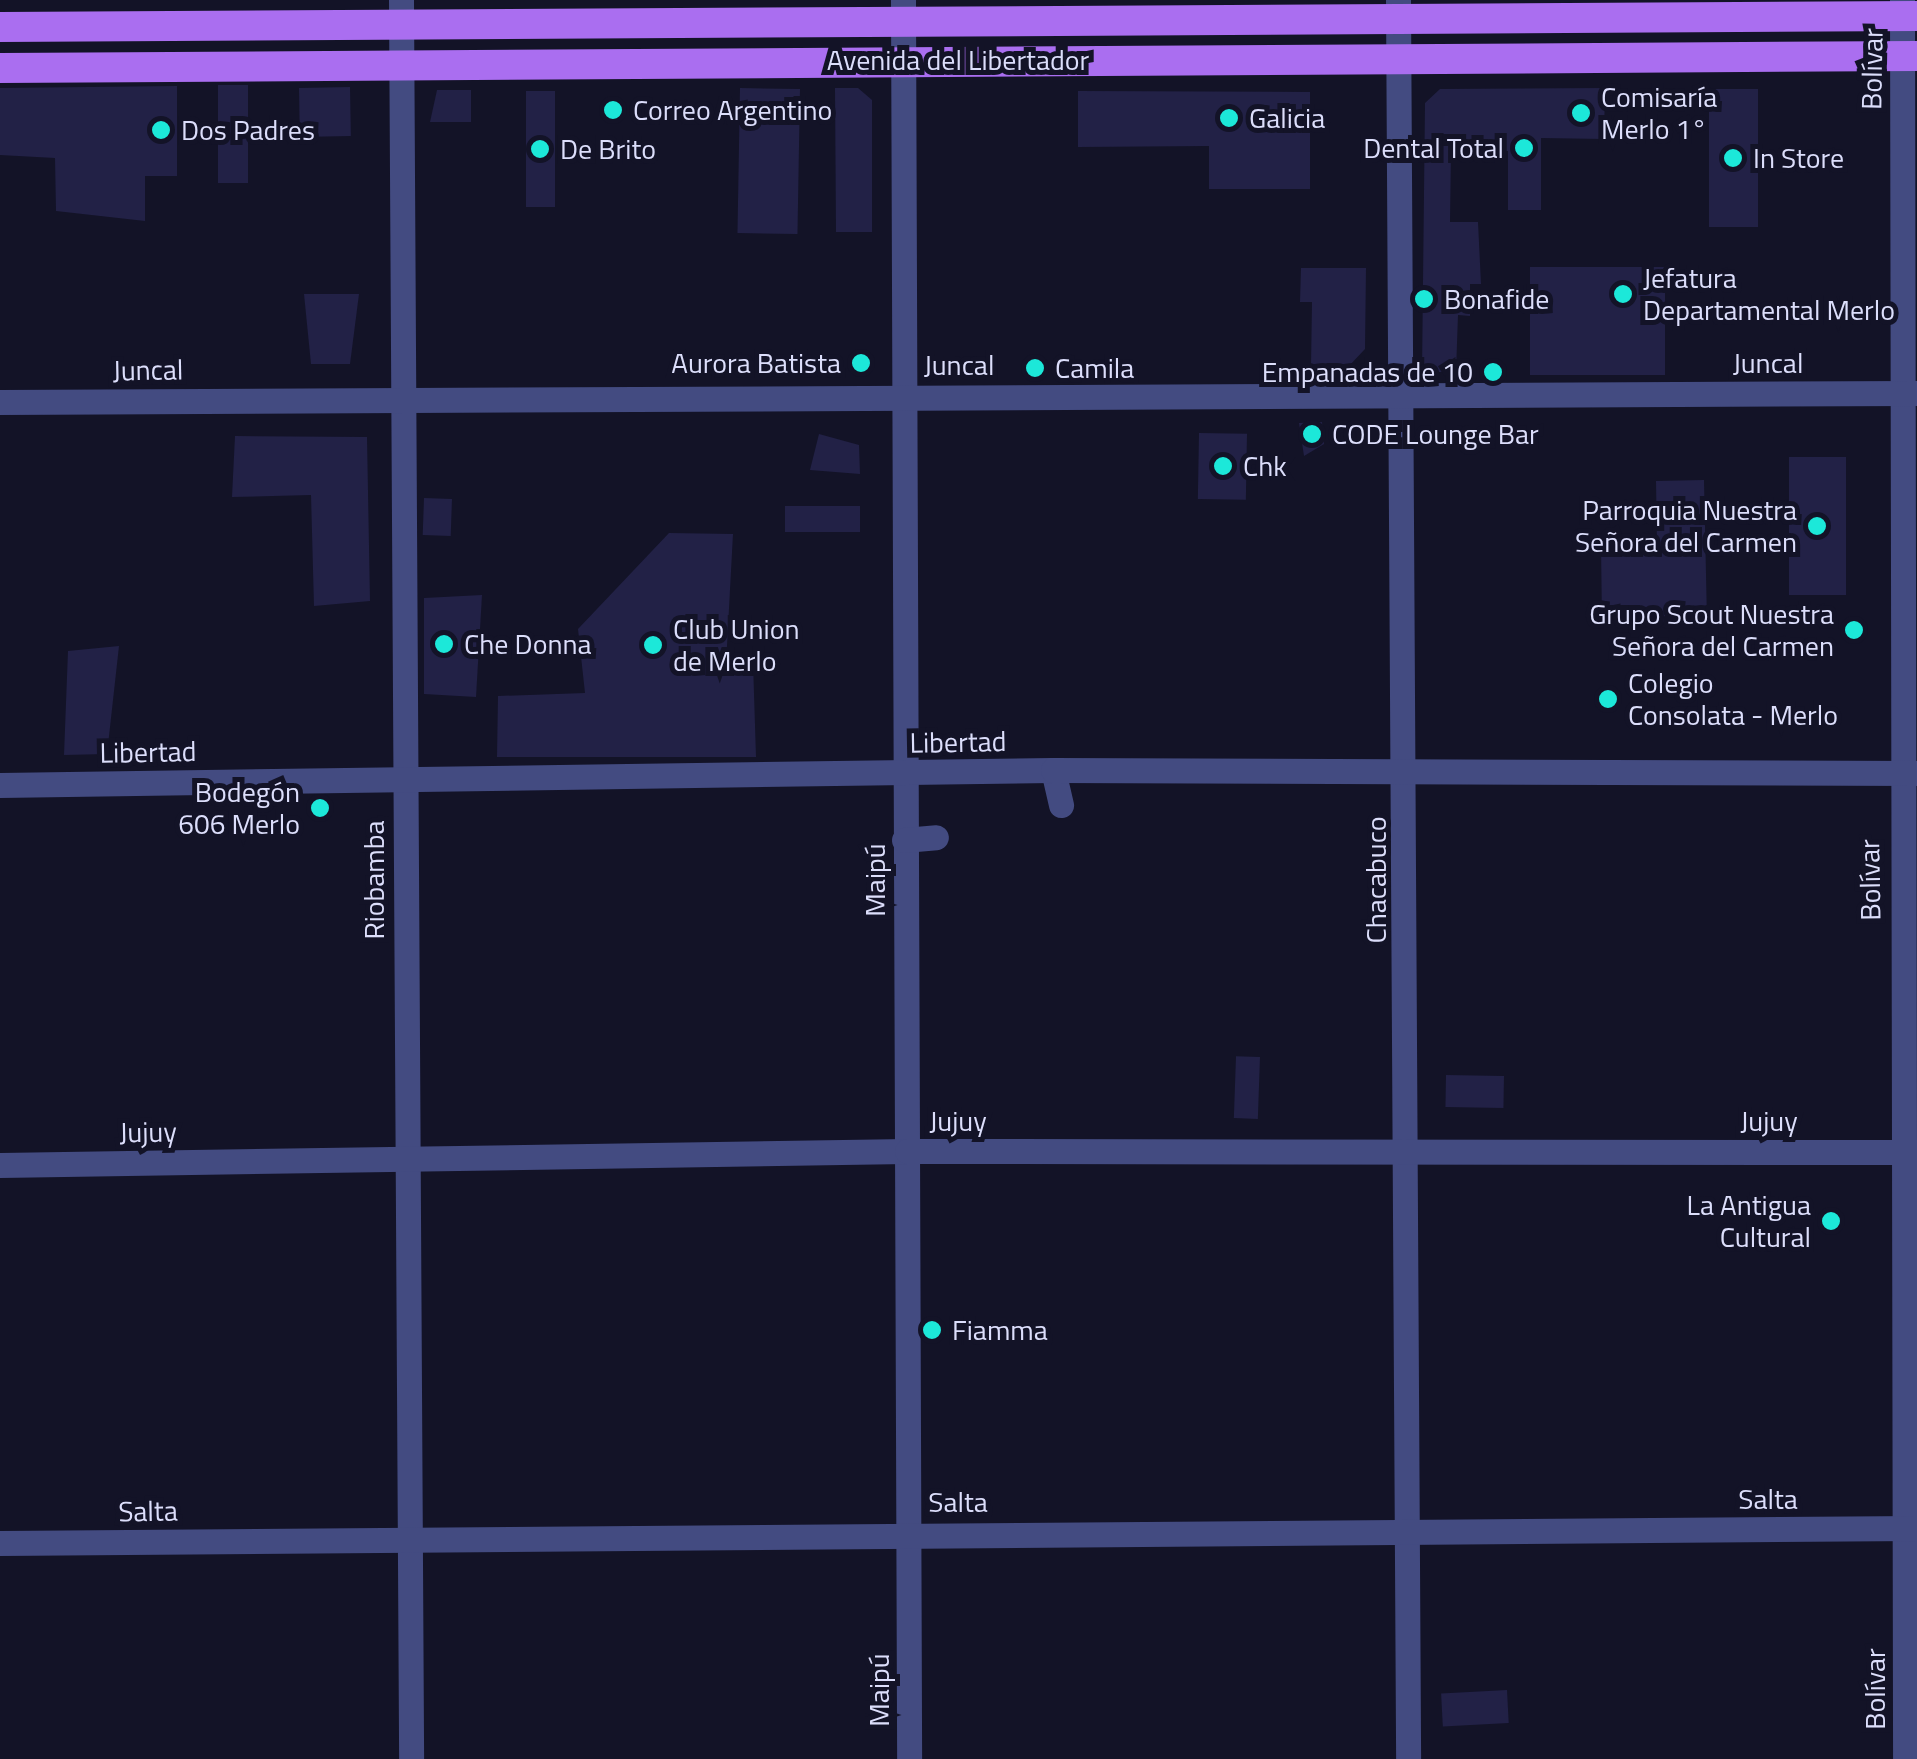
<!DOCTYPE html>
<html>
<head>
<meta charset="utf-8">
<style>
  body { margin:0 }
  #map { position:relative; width:1917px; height:1759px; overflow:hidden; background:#131327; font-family:"Titillium Web",sans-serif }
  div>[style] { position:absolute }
  .building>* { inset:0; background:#222146; transform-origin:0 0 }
  .minor>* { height:25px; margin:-12.5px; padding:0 12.5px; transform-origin:12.5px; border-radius:12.5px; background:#434b81 }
  .major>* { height:30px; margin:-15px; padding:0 15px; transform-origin:15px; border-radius:15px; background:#aa6ef0 }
  .dots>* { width:28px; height:28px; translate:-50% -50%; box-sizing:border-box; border:5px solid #131327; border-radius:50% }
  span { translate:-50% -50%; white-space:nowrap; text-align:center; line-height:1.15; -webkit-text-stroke:10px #131327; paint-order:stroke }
  .street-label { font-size:28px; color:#dcdefb }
  .poi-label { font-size:28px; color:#dcdefb }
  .left { translate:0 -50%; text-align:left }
  .right { translate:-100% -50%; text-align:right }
</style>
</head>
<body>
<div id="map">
  <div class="building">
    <i style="left:218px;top:85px;width:30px;height:98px"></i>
    <i style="clip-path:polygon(177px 86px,177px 176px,145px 176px,145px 221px,56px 211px,55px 158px,0 155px,0 88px)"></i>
    <i style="left:350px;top:87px;width:49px;height:51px;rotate:89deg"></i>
    <i style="left:740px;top:88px;width:60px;height:145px;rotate:1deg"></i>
    <i style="clip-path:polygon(835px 88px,858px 88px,872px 100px,872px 232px,836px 232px)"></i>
    <i style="clip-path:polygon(1605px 88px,1604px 139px,1541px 138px,1541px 210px,1508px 210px,1508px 151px,1451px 150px,1450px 222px,1478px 222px,1481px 284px,1470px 284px,1470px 316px,1458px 315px,1456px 372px,1422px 372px,1425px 103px,1440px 89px)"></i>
    <i style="left:1709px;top:89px;width:49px;height:138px"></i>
    <i style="clip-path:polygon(437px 90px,471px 90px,471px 122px,430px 122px)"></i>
    <i style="left:526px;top:91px;width:29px;height:116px"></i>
    <i style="clip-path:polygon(1078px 91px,1310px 92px,1310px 189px,1209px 189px,1209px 146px,1078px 147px)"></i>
    <i style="left:1530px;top:267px;width:135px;height:108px"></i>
    <i style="clip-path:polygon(1301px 268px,1366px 268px,1365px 349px,1349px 366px,1311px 366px,1312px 302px,1300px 302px)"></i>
    <i style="clip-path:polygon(304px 294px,359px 294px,350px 364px,311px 364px)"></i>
    <i style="clip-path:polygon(1322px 422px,1324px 444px,1304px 456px,1299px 423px)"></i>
    <i style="left:1199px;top:433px;width:48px;height:66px;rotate:1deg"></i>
    <i style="clip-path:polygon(819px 434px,859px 445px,860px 474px,810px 470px)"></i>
    <i style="clip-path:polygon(235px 436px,367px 437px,370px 601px,314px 606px,311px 495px,232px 497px)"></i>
    <i style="left:1789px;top:457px;width:57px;height:138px"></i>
    <i style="clip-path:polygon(1704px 480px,1707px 621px,1602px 623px,1601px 546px,1657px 545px,1656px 481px)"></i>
    <i style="left:424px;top:498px;width:28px;height:37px;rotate:2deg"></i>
    <i style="left:785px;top:506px;width:75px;height:26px"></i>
    <i style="clip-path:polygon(669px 533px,733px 534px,726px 664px,753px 662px,756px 757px,497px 757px,498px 696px,585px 693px,578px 629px)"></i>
    <i style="clip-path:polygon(482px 595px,476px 697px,424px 694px,424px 598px)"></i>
    <i style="clip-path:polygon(119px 646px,107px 754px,64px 755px,68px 651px)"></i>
    <i style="left:1260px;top:1057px;width:62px;height:24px;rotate:92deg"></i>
    <i style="left:1446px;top:1075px;width:58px;height:32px;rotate:1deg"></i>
    <i style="left:1507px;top:1690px;width:33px;height:66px;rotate:87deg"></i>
  </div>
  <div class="minor">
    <i style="left:401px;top:0;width:1759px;rotate:89.67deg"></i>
    <i style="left:903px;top:0;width:1759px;rotate:89.8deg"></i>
    <i style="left:1398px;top:0;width:1759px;rotate:89.67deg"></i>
    <i style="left:1902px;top:0;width:1759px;rotate:89.9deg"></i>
    <i style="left:0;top:402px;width:1917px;rotate:-0.27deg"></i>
    <i style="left:1053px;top:770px;width:36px;rotate:77deg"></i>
    <i style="left:0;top:785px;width:1053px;rotate:-0.82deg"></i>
    <i style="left:1053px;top:770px;width:864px;rotate:0.2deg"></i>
    <i style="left:904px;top:840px;width:32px;rotate:-5deg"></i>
    <i style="left:0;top:1165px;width:907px;rotate:-0.88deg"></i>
    <i style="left:907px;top:1151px;width:1010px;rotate:0.06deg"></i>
    <i style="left:0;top:1543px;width:1917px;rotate:-0.45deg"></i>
  </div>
  <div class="major">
    <i style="left:0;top:27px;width:1917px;rotate:-0.33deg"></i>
    <i style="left:0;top:68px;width:1917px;rotate:-0.36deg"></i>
  </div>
  <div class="dots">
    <i style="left:613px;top:110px;background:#1ce8d9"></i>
    <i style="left:1581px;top:113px;background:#1ce8d9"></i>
    <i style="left:1229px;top:118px;background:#1ce8d9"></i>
    <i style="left:161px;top:130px;background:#1ce8d9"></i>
    <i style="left:1524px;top:148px;background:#1ce8d9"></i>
    <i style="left:540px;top:149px;background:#1ce8d9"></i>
    <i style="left:1733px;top:158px;background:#1ce8d9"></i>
    <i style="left:1623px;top:294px;background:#1ce8d9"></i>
    <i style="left:1424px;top:299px;background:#1ce8d9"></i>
    <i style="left:861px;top:363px;background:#1ce8d9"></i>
    <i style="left:1035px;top:368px;background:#1ce8d9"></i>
    <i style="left:1493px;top:372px;background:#1ce8d9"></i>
    <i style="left:1312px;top:434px;background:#1ce8d9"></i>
    <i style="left:1223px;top:466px;background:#1ce8d9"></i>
    <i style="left:1817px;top:526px;background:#1ce8d9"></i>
    <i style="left:1854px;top:630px;background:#1ce8d9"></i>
    <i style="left:444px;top:644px;background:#1ce8d9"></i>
    <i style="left:653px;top:645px;background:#1ce8d9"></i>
    <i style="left:1608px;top:699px;background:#1ce8d9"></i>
    <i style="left:320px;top:808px;background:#1ce8d9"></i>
    <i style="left:1831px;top:1221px;background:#1ce8d9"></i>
    <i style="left:932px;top:1330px;background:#1ce8d9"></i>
  </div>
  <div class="street-label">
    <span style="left:958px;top:60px">Avenida del Libertador</span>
    <span style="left:1872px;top:69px;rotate:-89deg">Bolívar</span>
    <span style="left:1768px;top:363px">Juncal</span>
    <span style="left:959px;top:365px">Juncal</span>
    <span style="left:148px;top:370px;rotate:-1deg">Juncal</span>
    <span style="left:958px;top:742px;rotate:-1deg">Libertad</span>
    <span style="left:148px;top:752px;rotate:-1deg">Libertad</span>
    <span style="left:374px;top:880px;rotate:-90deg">Riobamba</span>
    <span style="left:875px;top:880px;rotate:-90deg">Maipú</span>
    <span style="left:1376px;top:880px;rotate:-90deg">Chacabuco</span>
    <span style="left:1870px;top:880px;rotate:-91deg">Bolívar</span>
    <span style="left:958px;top:1121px">Jujuy</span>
    <span style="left:1769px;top:1121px">Jujuy</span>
    <span style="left:148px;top:1132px;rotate:-1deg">Jujuy</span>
    <span style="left:1768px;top:1499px">Salta</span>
    <span style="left:958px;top:1502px">Salta</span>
    <span style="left:148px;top:1511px;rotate:-1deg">Salta</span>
    <span style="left:1875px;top:1689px;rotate:-90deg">Bolívar</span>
    <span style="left:879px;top:1690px;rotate:-90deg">Maipú</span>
  </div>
  <div class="poi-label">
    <span class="left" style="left:1601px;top:113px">Comisaría<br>Merlo 1°</span>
    <span class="left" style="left:633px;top:110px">Correo Argentino</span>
    <span class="left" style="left:1249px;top:118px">Galicia</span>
    <span class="left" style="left:181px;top:130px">Dos Padres</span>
    <span class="right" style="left:1504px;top:148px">Dental Total</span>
    <span class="left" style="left:560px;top:149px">De Brito</span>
    <span class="left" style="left:1753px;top:158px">In Store</span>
    <span class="left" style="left:1643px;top:294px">Jefatura<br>Departamental Merlo</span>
    <span class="left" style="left:1444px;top:299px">Bonafide</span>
    <span class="right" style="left:841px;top:363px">Aurora Batista</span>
    <span class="left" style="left:1055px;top:368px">Camila</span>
    <span class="right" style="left:1473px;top:372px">Empanadas de 10</span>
    <span class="left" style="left:1332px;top:434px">CODE Lounge Bar</span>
    <span class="left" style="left:1243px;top:466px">Chk</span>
    <span class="right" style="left:1797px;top:526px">Parroquia Nuestra<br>Señora del Carmen</span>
    <span class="right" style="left:1834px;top:630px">Grupo Scout Nuestra<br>Señora del Carmen</span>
    <span class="left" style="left:673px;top:645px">Club Union<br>de Merlo</span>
    <span class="left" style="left:464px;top:644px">Che Donna</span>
    <span class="left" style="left:1628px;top:699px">Colegio<br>Consolata - Merlo</span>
    <span class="right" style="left:300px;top:808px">Bodegón<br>606 Merlo</span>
    <span class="right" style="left:1811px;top:1221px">La Antigua<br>Cultural</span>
    <span class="left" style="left:952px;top:1330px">Fiamma</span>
  </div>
</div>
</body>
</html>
